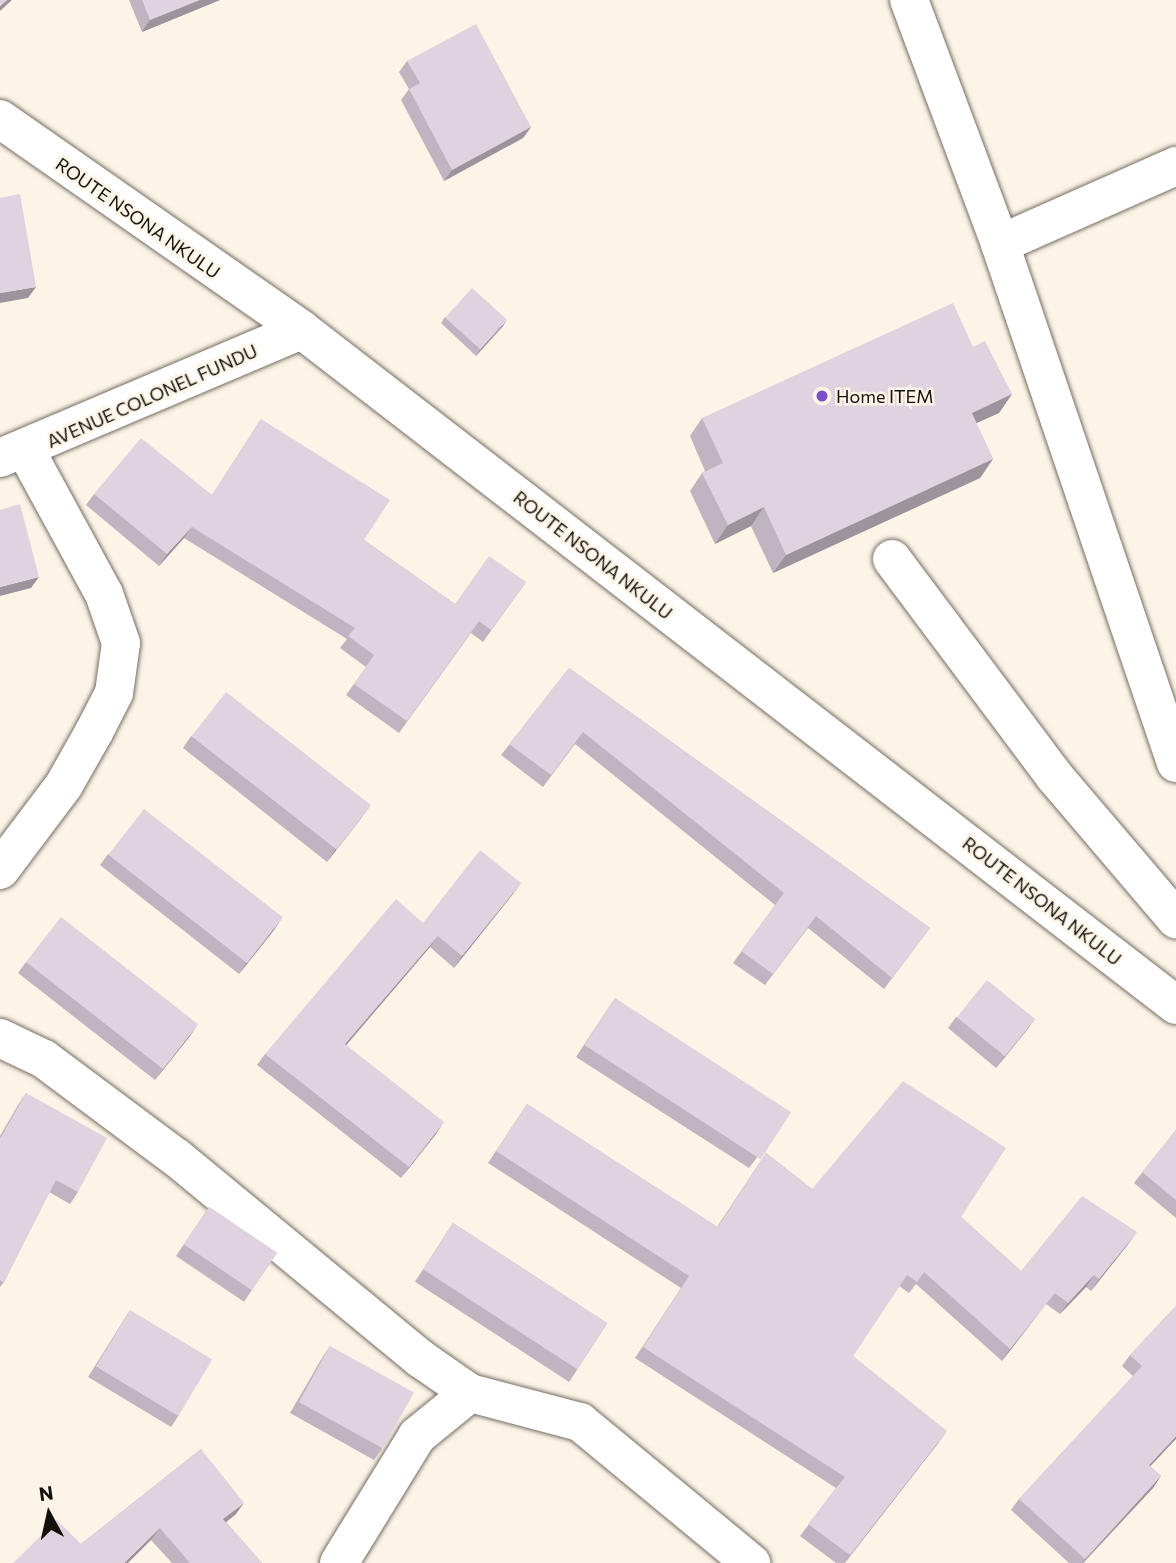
<!DOCTYPE html>
<html>
<head>
<meta charset="utf-8">
<style>
  body { margin:0 }
  #map { position:relative; width:1176px; height:1563px; overflow:hidden; background:#fcf4e7; font-family:Commissioner,sans-serif }
  div>[style] { position:absolute }
  .roads { filter:drop-shadow(0 0 2px #766e64) drop-shadow(0 0 2px #766e64) }
  .street>* { height:38px; margin:-19px; padding:0 19px; transform-origin:19px; border-radius:19px; background:#fff }
  .secondary>* { height:38px; margin:-19px; padding:0 19px; transform-origin:19px; border-radius:19px; background:#fff }
  .wall>* { inset:0; background:#bfb5c0; transform-origin:0 0 }
  .shaded-wall>* { inset:0; background:#9b949c }
  .building>* { inset:0; background:#ded3df; transform-origin:0 0 }
  .dots>* { width:19px; height:19px; translate:-50% -50%; box-sizing:border-box; border:4px solid #fcf4e7; border-radius:50% }
  span { translate:-50% -50%; white-space:nowrap; text-align:center; line-height:1.15; -webkit-text-stroke:5px #fcf4e7; paint-order:stroke }
  .street-label { font-size:18px; color:#14110d }
  .poi-label { font-size:18px; color:#14110d }
  .left { translate:0 -50%; text-align:left }
  .north { position:absolute; left:14px; top:1479px; width:70px; height:70px; -webkit-text-stroke:5px #fcf4e7; paint-order:stroke; rotate:352deg; font-size:19px; font-weight:700; line-height:28px; text-align:center; color:#14110d }
  .north::after { content:''; display:block; margin:auto; width:24px; height:32px; background:#14110d; clip-path:polygon(50% 0,100% 100%,50% 72%,0 100%) }
</style>
</head>
<body>
<div id="map">
  <div class="roads">
    <div class="street">
      <i style="left:1000px;top:244px;width:193px;rotate:-23.9deg"></i>
      <i style="left:0;top:458px;width:328px;rotate:-23deg"></i>
      <i style="left:892px;top:559px;width:272px;rotate:53.2deg"></i>
      <i style="left:1055px;top:777px;width:187px;rotate:49.6deg"></i>
      <i style="left:0;top:870px;width:106px;rotate:-53deg"></i>
      <i style="left:64px;top:785px;width:61px;rotate:-60.5deg"></i>
      <i style="left:94px;top:732px;width:44px;rotate:-62.9deg"></i>
      <i style="left:114px;top:693px;width:50px;rotate:-82deg"></i>
      <i style="left:121px;top:643px;width:52px;rotate:-109.1deg"></i>
      <i style="left:104px;top:594px;width:163px;rotate:-118.6deg"></i>
      <i style="left:0;top:1038px;width:49px;rotate:25.5deg"></i>
      <i style="left:44px;top:1059px;width:166px;rotate:36.7deg"></i>
      <i style="left:177px;top:1158px;width:316px;rotate:39.5deg"></i>
      <i style="left:421px;top:1359px;width:60px;rotate:34.8deg"></i>
      <i style="left:470px;top:1393px;width:114px;rotate:14.8deg"></i>
      <i style="left:580px;top:1422px;width:222px;rotate:39.5deg"></i>
      <i style="left:339px;top:1563px;width:149px;rotate:-58.4deg"></i>
      <i style="left:417px;top:1436px;width:68px;rotate:-39.1deg"></i>
    </div>
    <div class="secondary">
      <i style="left:909px;top:0;width:260px;rotate:69.5deg"></i>
      <i style="left:1000px;top:244px;width:548px;rotate:71.27deg"></i>
      <i style="left:0;top:119px;width:368px;rotate:34.9deg"></i>
      <i style="left:302px;top:330px;width:1104px;rotate:37.68deg"></i>
    </div>
  </div>
  <div class="wall">
    <i style="clip-path:polygon(129px 0,220px 0,142px 32px)"></i>
    <i style="clip-path:polygon(407px 61px,531px 127px,523px 138px,444px 181px,401px 100px,409px 89px,399px 72px)"></i>
    <i style="clip-path:polygon(445px 317px,503px 326px,476px 356px,441px 323px)"></i>
    <i style="clip-path:polygon(973px 347px,1012px 394px,999px 413px,976px 423px,993px 459px,980px 478px,773px 573px,751px 526px,715px 544px,690px 491px,702px 473px,705px 471px,690px 436px,702px 418px)"></i>
    <i style="clip-path:polygon(261px 419px,364px 540px,455px 604px,526px 582px,483px 642px,471px 633px,399px 733px,346px 695px,366px 667px,340px 648px,347px 639px,184px 538px,159px 566px,86px 505px,94px 494px,212px 495px)"></i>
    <i style="clip-path:polygon(569px 668px,930px 928px,884px 989px,808px 928px,765px 985px,733px 963px,775px 905px,575px 744px,543px 787px,501px 755px)"></i>
    <i style="clip-path:polygon(191px 736px,362px 817px,327px 862px,183px 748px)"></i>
    <i style="clip-path:polygon(108px 854px,274px 930px,239px 974px,100px 865px)"></i>
    <i style="clip-path:polygon(521px 883px,454px 968px,430px 947px,346px 1045px,436px 1134px,401px 1178px,257px 1065px,265px 1054px,423px 923px)"></i>
    <i style="clip-path:polygon(26px 962px,190px 1036px,155px 1080px,18px 973px)"></i>
    <i style="clip-path:polygon(615px 998px,783px 1123px,749px 1168px,576px 1057px)"></i>
    <i style="clip-path:polygon(956px 1017px,1035px 1019px,996px 1068px,948px 1028px)"></i>
    <i style="clip-path:polygon(26px 1093px,78px 1192px,70px 1204px,49px 1192px,4px 1282px,0 1287px,0 1136px,18px 1105px)"></i>
    <i style="clip-path:polygon(527px 1104px,717px 1227px,766px 1153px,812px 1189px,961px 1217px,1021px 1271px,1129px 1243px,1091px 1291px,1086px 1287px,1060px 1314px,1046px 1304px,1002px 1361px,916px 1284px,909px 1293px,899px 1286px,853px 1356px,939px 1442px,845px 1563px,836px 1563px,800px 1536px,836px 1488px,635px 1358px,681px 1288px,488px 1163px)"></i>
    <i style="clip-path:polygon(1176px 1130px,1176px 1218px,1134px 1183px)"></i>
    <i style="left:209px;top:1207px;width:82px;height:59px;rotate:34deg"></i>
    <i style="left:453px;top:1223px;width:184px;height:70px;rotate:33deg"></i>
    <i style="clip-path:polygon(1176px 1306px,1150px 1466px,1161px 1476px,1153px 1488px,1083px 1563px,1069px 1563px,1011px 1510px,1019px 1499px,1133px 1376px,1122px 1366px,1130px 1355px)"></i>
    <i style="clip-path:polygon(130px 1310px,179px 1415px,171px 1427px,88px 1377px)"></i>
    <i style="clip-path:polygon(330px 1346px,382px 1449px,374px 1460px,290px 1413px,322px 1358px)"></i>
    <i style="clip-path:polygon(201px 1449px,236px 1514px,226px 1522px,262px 1563px,172px 1563px,151px 1540px,81px 1544px)"></i>
  </div>
  <div class="shaded-wall">
    <i style="clip-path:polygon(7px 0,12px 0,0 11px,0 6px)"></i>
    <i style="clip-path:polygon(200px 0,220px 0,142px 32px,150px 20px)"></i>
    <i style="clip-path:polygon(531px 127px,523px 138px,444px 181px,452px 170px)"></i>
    <i style="clip-path:polygon(36px 287px,28px 298px,0 303px,0 293px)"></i>
    <i style="clip-path:polygon(507px 320px,503px 326px,476px 356px,480px 350px)"></i>
    <i style="clip-path:polygon(1012px 394px,999px 413px,959px 431px,972px 413px)"></i>
    <i style="clip-path:polygon(993px 459px,980px 478px,773px 573px,786px 555px)"></i>
    <i style="clip-path:polygon(764px 507px,751px 526px,715px 544px,728px 525px)"></i>
    <i style="clip-path:polygon(192px 527px,184px 538px,159px 566px,167px 554px)"></i>
    <i style="clip-path:polygon(39px 577px,31px 588px,0 596px,0 587px)"></i>
    <i style="clip-path:polygon(370px 806px,362px 817px,327px 862px,335px 850px)"></i>
    <i style="clip-path:polygon(521px 883px,513px 894px,454px 968px,462px 956px)"></i>
    <i style="clip-path:polygon(282px 918px,274px 930px,239px 974px,247px 962px)"></i>
    <i style="clip-path:polygon(438px 936px,430px 947px,337px 1056px,345px 1044px)"></i>
    <i style="clip-path:polygon(1035px 1019px,1027px 1030px,996px 1068px,1004px 1057px)"></i>
    <i style="clip-path:polygon(198px 1024px,190px 1036px,155px 1080px,163px 1069px)"></i>
    <i style="clip-path:polygon(444px 1122px,436px 1134px,401px 1178px,409px 1167px)"></i>
    <i style="clip-path:polygon(1137px 1232px,1129px 1243px,1091px 1291px,1099px 1279px)"></i>
    <i style="clip-path:polygon(1094px 1275px,1086px 1287px,1060px 1314px,1068px 1303px)"></i>
    <i style="clip-path:polygon(1055px 1293px,1046px 1304px,1002px 1361px,1010px 1349px)"></i>
    <i style="clip-path:polygon(947px 1431px,939px 1442px,844px 1563px,850px 1555px)"></i>
    <i style="clip-path:polygon(1176px 1436px,1176px 1439px,1141px 1476px,1149px 1465px)"></i>
    <i style="clip-path:polygon(1161px 1476px,1153px 1488px,1083px 1563px,1082px 1563px)"></i>
    <i style="clip-path:polygon(244px 1503px,236px 1514px,215px 1531px,223px 1519px)"></i>
    <i style="clip-path:polygon(160px 1528px,151px 1540px,128px 1563px,124px 1563px)"></i>
  </div>
  <div class="building">
    <i style="clip-path:polygon(0 0,7px 0,0 6px)"></i>
    <i style="clip-path:polygon(142px 0,200px 0,150px 20px)"></i>
    <i style="clip-path:polygon(476px 24px,531px 127px,452px 170px,409px 89px,420px 83px,407px 61px)"></i>
    <i style="clip-path:polygon(20px 194px,36px 287px,0 293px,0 198px)"></i>
    <i style="left:472px;top:288px;width:47px;height:40px;rotate:42deg"></i>
    <i style="clip-path:polygon(953px 303px,973px 347px,985px 341px,1012px 394px,972px 413px,993px 459px,786px 555px,764px 507px,728px 525px,702px 473px,723px 463px,702px 418px)"></i>
    <i style="clip-path:polygon(261px 419px,390px 500px,364px 540px,455px 604px,489px 556px,526px 582px,491px 630px,479px 621px,407px 721px,354px 684px,374px 655px,348px 636px,355px 628px,192px 527px,167px 554px,94px 494px,141px 438px,212px 495px)"></i>
    <i style="clip-path:polygon(20px 504px,39px 577px,0 587px,0 510px)"></i>
    <i style="clip-path:polygon(569px 668px,930px 928px,892px 978px,816px 916px,773px 974px,741px 951px,784px 893px,583px 732px,551px 775px,509px 744px)"></i>
    <i style="left:226px;top:692px;width:184px;height:56px;rotate:38deg"></i>
    <i style="left:144px;top:809px;width:176px;height:58px;rotate:38deg"></i>
    <i style="clip-path:polygon(480px 850px,521px 883px,462px 956px,438px 936px,345px 1044px,444px 1122px,409px 1167px,265px 1054px,396px 899px,423px 923px)"></i>
    <i style="left:61px;top:917px;width:174px;height:57px;rotate:38deg"></i>
    <i style="left:987px;top:980px;width:62px;height:48px;rotate:39deg"></i>
    <i style="left:615px;top:998px;width:210px;height:56px;rotate:33deg"></i>
    <i style="clip-path:polygon(903px 1081px,1006px 1148px,961px 1217px,1021px 1271px,1082px 1196px,1137px 1232px,1099px 1279px,1094px 1275px,1068px 1303px,1055px 1293px,1010px 1349px,924px 1272px,917px 1282px,907px 1275px,853px 1356px,947px 1431px,850px 1555px,808px 1524px,845px 1477px,643px 1347px,689px 1276px,496px 1151px,527px 1104px,718px 1227px,766px 1153px,812px 1189px)"></i>
    <i style="clip-path:polygon(26px 1093px,107px 1138px,78px 1192px,56px 1180px,4px 1282px,0 1280px,0 1139px)"></i>
    <i style="clip-path:polygon(1176px 1130px,1176px 1200px,1142px 1172px)"></i>
    <i style="left:209px;top:1207px;width:82px;height:45px;rotate:34deg"></i>
    <i style="left:453px;top:1223px;width:184px;height:55px;rotate:33deg"></i>
    <i style="clip-path:polygon(1176px 1306px,1176px 1436px,1149px 1465px,1161px 1476px,1085px 1559px,1019px 1499px,1142px 1366px,1130px 1355px)"></i>
    <i style="left:130px;top:1310px;width:96px;height:66px;rotate:31deg"></i>
    <i style="left:330px;top:1346px;width:96px;height:64px;rotate:29deg"></i>
    <i style="clip-path:polygon(201px 1449px,244px 1503px,223px 1519px,262px 1563px,190px 1563px,160px 1528px,124px 1563px,13px 1563px,57px 1520px,81px 1544px)"></i>
  </div>
  <div class="dots">
    <i style="left:822px;top:396px;background:#7950c9"></i>
  </div>
  <div class="street-label">
    <span style="left:138px;top:218px;rotate:35deg">ROUTE NSONA NKULU</span>
    <span style="left:152px;top:396px;rotate:-24deg">AVENUE COLONEL FUNDU</span>
    <span style="left:593px;top:555px;rotate:38deg">ROUTE NSONA NKULU</span>
    <span style="left:1042px;top:901px;rotate:38deg">ROUTE NSONA NKULU</span>
  </div>
  <div class="poi-label">
    <span class="left" style="left:836px;top:396px">Home ITEM</span>
  </div>
  <div class="north">N</div>
</div>
</body>
</html>
